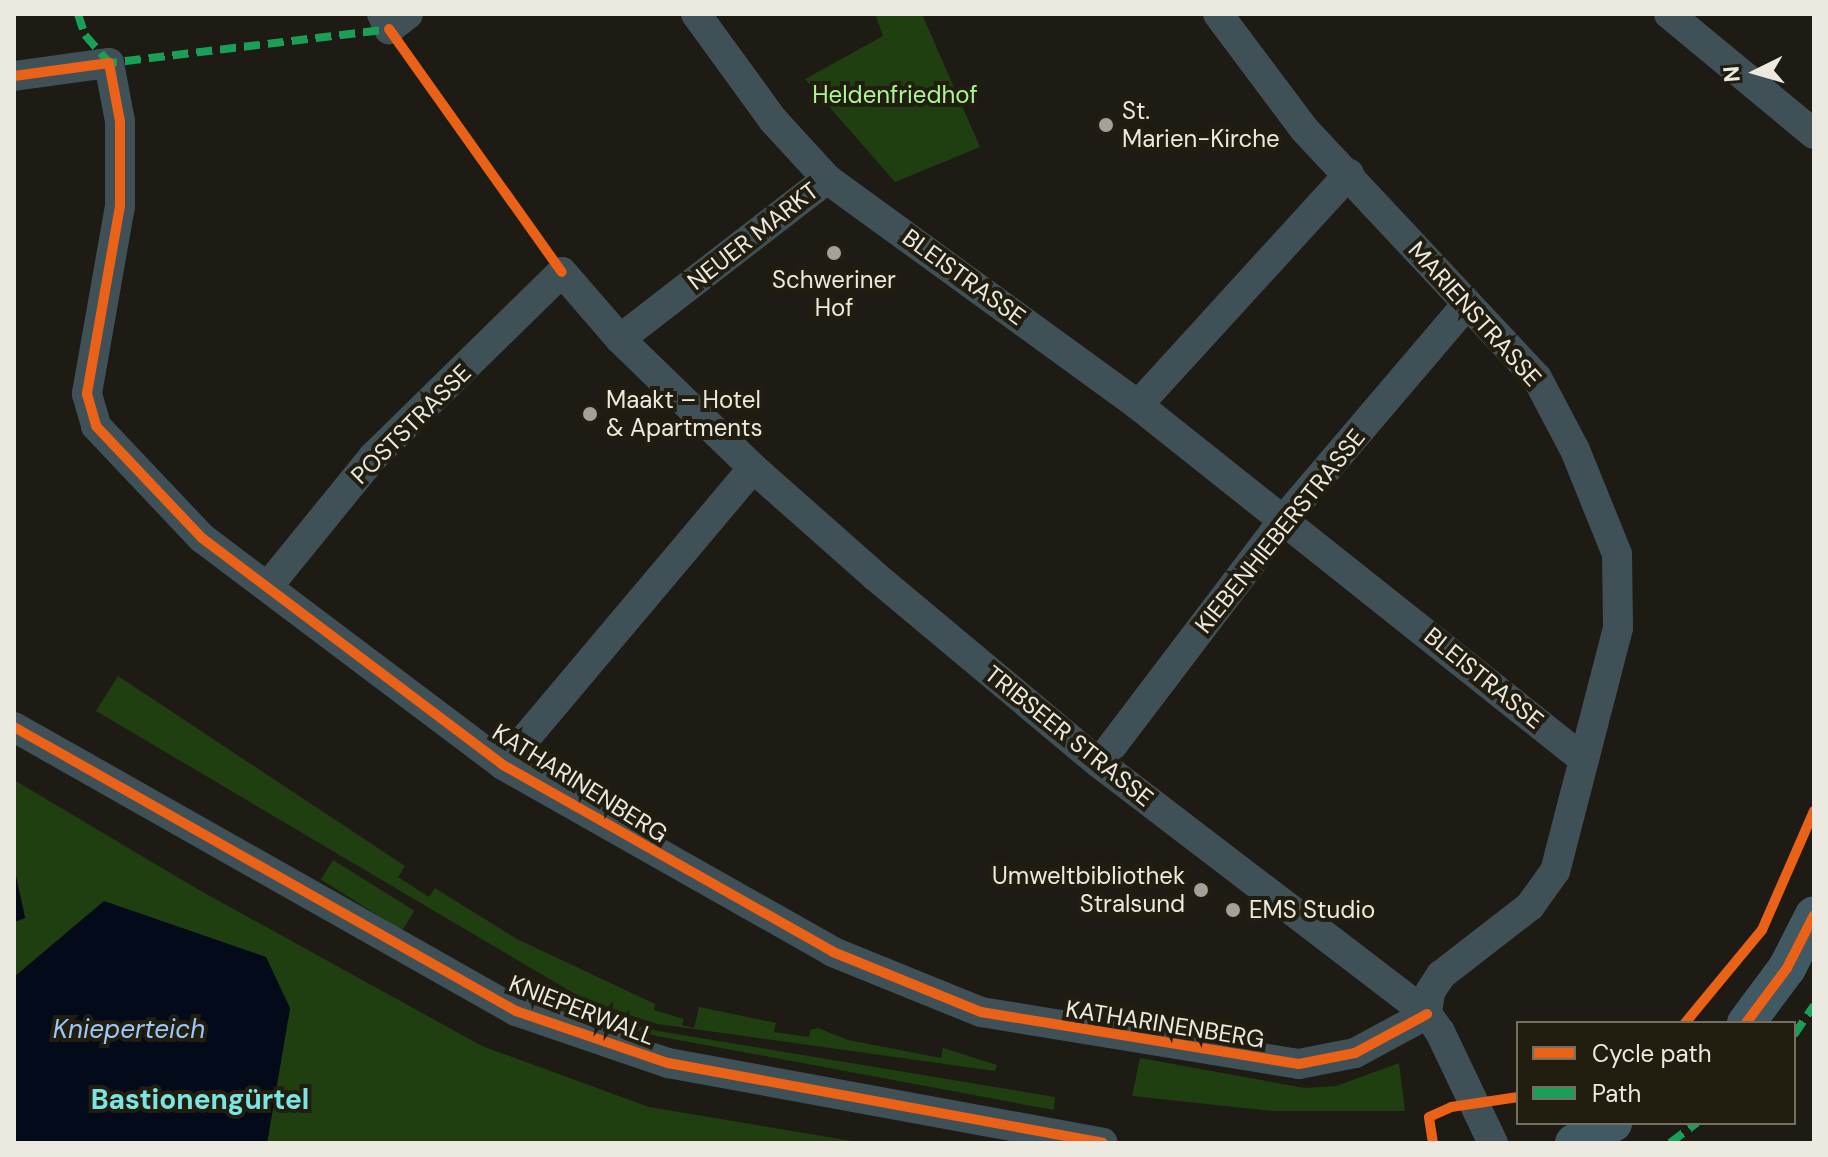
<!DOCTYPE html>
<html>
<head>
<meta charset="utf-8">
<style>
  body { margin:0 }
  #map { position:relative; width:1828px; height:1157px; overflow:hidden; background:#1d1b14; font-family:"DM Sans",sans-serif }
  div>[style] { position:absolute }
  .green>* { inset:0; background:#1f3f10; transform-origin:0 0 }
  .water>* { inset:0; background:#030a1a }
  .minor>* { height:30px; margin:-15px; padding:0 15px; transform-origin:15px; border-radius:15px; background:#3f5057 }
  .major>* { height:38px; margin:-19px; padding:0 19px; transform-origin:19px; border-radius:19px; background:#415963 }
  .quiet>* { height:8px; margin-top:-4px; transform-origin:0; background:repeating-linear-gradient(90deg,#1a9f57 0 16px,transparent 0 24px) }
  .cycleway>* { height:10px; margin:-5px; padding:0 5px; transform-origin:5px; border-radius:5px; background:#ea6118 }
  .dots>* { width:22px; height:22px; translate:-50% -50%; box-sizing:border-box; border:4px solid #211e10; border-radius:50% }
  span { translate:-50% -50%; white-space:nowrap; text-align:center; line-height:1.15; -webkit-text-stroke:8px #211e10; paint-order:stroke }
  .park-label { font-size:24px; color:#acf593 }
  .poi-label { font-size:24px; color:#ebe9e0 }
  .left { translate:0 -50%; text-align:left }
  .right { translate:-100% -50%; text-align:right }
  .street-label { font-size:24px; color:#ebe9e0 }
  .water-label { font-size:26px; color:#9bc7fc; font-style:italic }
  .quarter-label { font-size:28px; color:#7ae5e2; font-weight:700 }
  .frame { position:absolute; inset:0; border:16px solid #ebe9e0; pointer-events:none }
  .legend { position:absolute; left:1516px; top:1021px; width:280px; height:104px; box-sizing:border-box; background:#211e10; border:2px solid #726f63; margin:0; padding:10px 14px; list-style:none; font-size:24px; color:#ebe9e0 }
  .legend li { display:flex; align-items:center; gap:16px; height:40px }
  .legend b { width:40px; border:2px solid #726f63 }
  .north { position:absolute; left:1716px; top:32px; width:80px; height:80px; -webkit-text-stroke:6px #211e10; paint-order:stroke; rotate:265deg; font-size:22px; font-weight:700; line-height:32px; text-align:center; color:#ebe9e0 }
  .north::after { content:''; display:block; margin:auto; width:28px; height:36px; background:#ebe9e0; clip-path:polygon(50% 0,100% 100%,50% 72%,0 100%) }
</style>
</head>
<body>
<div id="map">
  <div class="green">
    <i style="clip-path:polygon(875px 14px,922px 14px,980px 147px,895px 182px,805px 79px,883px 36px)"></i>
    <i style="clip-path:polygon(118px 676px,405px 866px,398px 877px,429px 897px,435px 888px,517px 939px,655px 1004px,654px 1010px,684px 1019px,682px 1025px,694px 1028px,699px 1007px,776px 1023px,774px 1032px,809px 1037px,810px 1030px,818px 1028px,848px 1040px,941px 1058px,943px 1048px,997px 1065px,995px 1071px,658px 1024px,590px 1003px,96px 711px)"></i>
    <i style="clip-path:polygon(14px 780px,199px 890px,482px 1046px,649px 1107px,864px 1143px,267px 1143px,290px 1008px,14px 977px,14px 922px,25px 918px,14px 867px)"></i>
    <i style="left:333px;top:860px;width:96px;height:23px;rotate:32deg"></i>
    <i style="clip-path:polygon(529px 979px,587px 1013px,658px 1031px,1055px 1097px,1054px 1110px,657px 1036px,518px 997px)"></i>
    <i style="clip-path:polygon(1140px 1058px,1305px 1088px,1336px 1086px,1399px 1063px,1405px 1111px,1273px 1111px,1132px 1096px)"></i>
  </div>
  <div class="water">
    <i style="clip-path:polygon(14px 867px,25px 918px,14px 922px)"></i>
    <i style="clip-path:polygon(104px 901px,266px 957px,290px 1008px,267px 1143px,14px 1143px,14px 977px)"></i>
  </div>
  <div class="minor">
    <i style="left:382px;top:14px;width:17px;rotate:65deg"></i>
    <i style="left:389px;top:29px;width:24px;rotate:-38deg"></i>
    <i style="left:696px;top:14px;width:131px;rotate:54deg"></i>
    <i style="left:773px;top:120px;width:80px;rotate:47.5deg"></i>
    <i style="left:827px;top:179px;width:384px;rotate:36deg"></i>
    <i style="left:1138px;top:405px;width:567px;rotate:38.49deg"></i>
    <i style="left:1218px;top:14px;width:144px;rotate:53.2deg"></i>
    <i style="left:1304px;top:129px;width:341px;rotate:46.9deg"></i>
    <i style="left:1537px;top:378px;width:81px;rotate:62.2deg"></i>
    <i style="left:1575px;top:450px;width:112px;rotate:68deg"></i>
    <i style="left:1617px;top:554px;width:74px;rotate:89.2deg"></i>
    <i style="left:1618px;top:628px;width:251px;rotate:104.5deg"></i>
    <i style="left:1555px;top:871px;width:43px;rotate:125.5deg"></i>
    <i style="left:1530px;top:906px;width:113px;rotate:142.2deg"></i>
    <i style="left:1441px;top:975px;width:20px;rotate:123deg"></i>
    <i style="left:1430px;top:992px;width:22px;rotate:98deg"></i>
    <i style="left:1669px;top:14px;width:188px;rotate:39.6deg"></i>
    <i style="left:14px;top:76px;width:96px;rotate:-7.8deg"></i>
    <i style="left:109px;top:63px;width:59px;rotate:79.3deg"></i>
    <i style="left:120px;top:121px;width:85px;rotate:90deg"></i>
    <i style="left:120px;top:206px;width:191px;rotate:100deg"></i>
    <i style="left:87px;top:394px;width:33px;rotate:74deg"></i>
    <i style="left:96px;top:426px;width:154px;rotate:46.6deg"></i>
    <i style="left:202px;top:538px;width:377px;rotate:37deg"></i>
    <i style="left:503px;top:765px;width:379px;rotate:29.5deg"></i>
    <i style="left:833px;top:952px;width:160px;rotate:22.1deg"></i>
    <i style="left:981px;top:1012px;width:322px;rotate:9.3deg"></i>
    <i style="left:1299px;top:1064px;width:57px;rotate:-11.1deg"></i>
    <i style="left:1355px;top:1053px;width:82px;rotate:-28.4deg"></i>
    <i style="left:620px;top:339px;width:262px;rotate:-37.7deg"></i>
    <i style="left:1138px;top:405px;width:313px;rotate:-47.6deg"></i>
    <i style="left:269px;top:585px;width:165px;rotate:-50.9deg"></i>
    <i style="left:373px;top:457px;width:264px;rotate:-44.4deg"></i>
    <i style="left:562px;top:272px;width:89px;rotate:49.1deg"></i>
    <i style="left:620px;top:339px;width:185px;rotate:44.1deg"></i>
    <i style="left:753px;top:468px;width:163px;rotate:41.5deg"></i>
    <i style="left:875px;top:576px;width:292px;rotate:39.9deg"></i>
    <i style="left:1099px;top:763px;width:413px;rotate:37.4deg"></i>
    <i style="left:1427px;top:1014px;width:22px;rotate:54deg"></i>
    <i style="left:1440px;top:1032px;width:123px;rotate:64.5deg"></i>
    <i style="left:14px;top:727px;width:577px;rotate:29.5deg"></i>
    <i style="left:516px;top:1011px;width:161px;rotate:18.9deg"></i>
    <i style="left:668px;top:1063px;width:442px;rotate:10.4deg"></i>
    <i style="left:1099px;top:763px;width:308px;rotate:-52.8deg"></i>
    <i style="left:1285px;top:518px;width:281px;rotate:-49.6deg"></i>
    <i style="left:503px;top:765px;width:388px;rotate:-49.9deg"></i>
  </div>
  <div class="major">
    <i style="left:1746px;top:1023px;width:69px;rotate:-53.3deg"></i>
    <i style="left:1787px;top:968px;width:59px;rotate:-63deg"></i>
    <i style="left:1574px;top:1143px;width:44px;rotate:-27.1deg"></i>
  </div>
  <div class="quiet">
    <i style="left:78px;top:14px;width:22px;rotate:72deg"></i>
    <i style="left:85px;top:35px;width:37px;rotate:49deg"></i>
    <i style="left:101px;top:64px;width:290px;rotate:-6.9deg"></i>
    <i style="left:389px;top:29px;width:6px;rotate:59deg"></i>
    <i style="left:1794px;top:1035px;width:36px;rotate:-56deg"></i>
    <i style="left:1670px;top:1143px;width:34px;rotate:-37deg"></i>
  </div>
  <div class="cycleway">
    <i style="left:389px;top:29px;width:298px;rotate:54.6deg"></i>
    <i style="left:14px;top:76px;width:96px;rotate:-7.8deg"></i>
    <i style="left:109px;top:63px;width:59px;rotate:79.3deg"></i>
    <i style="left:120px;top:121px;width:85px;rotate:90deg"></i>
    <i style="left:120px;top:206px;width:191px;rotate:100deg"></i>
    <i style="left:87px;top:394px;width:33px;rotate:74deg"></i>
    <i style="left:96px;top:426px;width:154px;rotate:46.6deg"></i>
    <i style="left:202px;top:538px;width:377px;rotate:37deg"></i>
    <i style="left:503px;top:765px;width:379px;rotate:29.5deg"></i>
    <i style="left:833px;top:952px;width:160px;rotate:22.1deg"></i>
    <i style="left:981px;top:1012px;width:322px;rotate:9.3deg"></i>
    <i style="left:1299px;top:1064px;width:57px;rotate:-11.1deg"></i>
    <i style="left:1355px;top:1053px;width:82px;rotate:-28.4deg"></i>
    <i style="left:14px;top:727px;width:577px;rotate:29.5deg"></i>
    <i style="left:516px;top:1011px;width:161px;rotate:18.9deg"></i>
    <i style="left:668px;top:1063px;width:442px;rotate:10.4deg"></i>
    <i style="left:1685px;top:1023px;width:121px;rotate:-50.4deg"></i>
    <i style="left:1762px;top:930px;width:130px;rotate:-66.4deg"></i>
    <i style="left:1746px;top:1023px;width:69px;rotate:-53.3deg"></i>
    <i style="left:1787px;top:968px;width:59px;rotate:-63deg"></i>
    <i style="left:1433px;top:1143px;width:26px;rotate:-99deg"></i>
    <i style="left:1429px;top:1117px;width:24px;rotate:-24deg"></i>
    <i style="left:1451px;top:1107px;width:68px;rotate:-8.5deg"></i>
  </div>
  <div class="dots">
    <i style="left:1106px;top:125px;background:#a3a199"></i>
    <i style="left:834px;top:253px;background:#a3a199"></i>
    <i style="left:590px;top:414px;background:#a3a199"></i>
    <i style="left:1201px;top:890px;background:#a3a199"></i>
    <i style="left:1233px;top:910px;background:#a3a199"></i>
  </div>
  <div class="park-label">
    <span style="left:895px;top:95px">Heldenfriedhof</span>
  </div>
  <div class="poi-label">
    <span class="left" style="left:1122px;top:125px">St.<br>Marien-Kirche</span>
    <span style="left:834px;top:294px">Schweriner<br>Hof</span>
    <span class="left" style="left:606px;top:414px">Maakt – Hotel<br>&amp; Apartments</span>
    <span class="right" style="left:1185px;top:890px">Umweltbibliothek<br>Stralsund</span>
    <span class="left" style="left:1249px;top:910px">EMS Studio</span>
  </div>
  <div class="street-label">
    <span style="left:753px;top:236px;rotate:-38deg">NEUER MARKT</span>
    <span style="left:964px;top:277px;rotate:36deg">BLEISTRASSE</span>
    <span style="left:1475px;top:314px;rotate:48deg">MARIENSTRASSE</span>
    <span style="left:411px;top:424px;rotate:-45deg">POSTSTRASSE</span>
    <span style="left:1280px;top:531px;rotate:-51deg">KIEBENHIEBERSTRASSE</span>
    <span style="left:1484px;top:678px;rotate:39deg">BLEISTRASSE</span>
    <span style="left:1069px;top:736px;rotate:39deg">TRIBSEER STRASSE</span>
    <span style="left:580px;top:783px;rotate:32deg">KATHARINENBERG</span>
    <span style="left:582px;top:1010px;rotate:21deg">KNIEPERWALL</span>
    <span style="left:1165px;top:1024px;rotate:9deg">KATHARINENBERG</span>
  </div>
  <div class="water-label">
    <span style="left:129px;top:1030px">Knieperteich</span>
  </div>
  <div class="quarter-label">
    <span style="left:200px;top:1100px">Bastionengürtel</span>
  </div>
  <div class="frame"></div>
  <ul class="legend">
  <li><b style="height:10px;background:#ea6118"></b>Cycle path</li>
  <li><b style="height:10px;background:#1a9f57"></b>Path</li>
  </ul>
  <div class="north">N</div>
</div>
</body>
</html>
